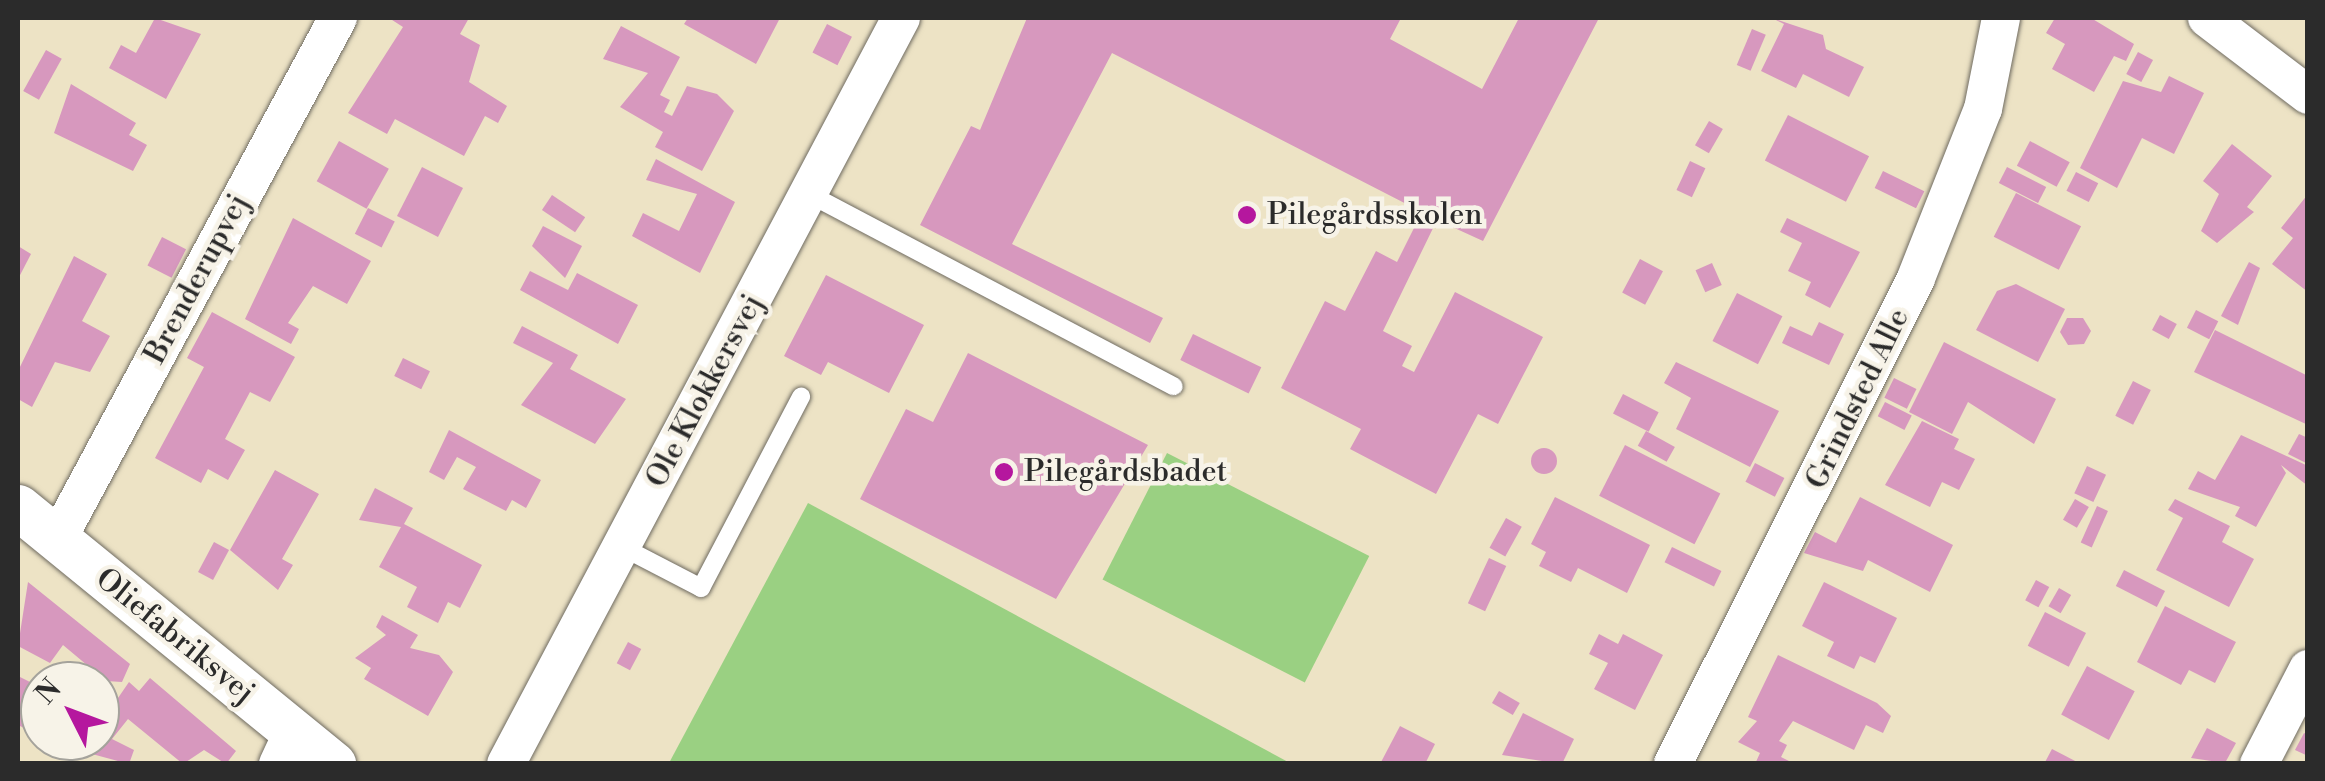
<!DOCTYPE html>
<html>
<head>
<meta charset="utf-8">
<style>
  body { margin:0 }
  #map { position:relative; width:2325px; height:781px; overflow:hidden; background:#ede3c5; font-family:"Libre Bodoni",serif }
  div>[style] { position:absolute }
  .green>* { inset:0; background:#9ad082; transform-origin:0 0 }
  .building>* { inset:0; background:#d798be; transform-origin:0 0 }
  .round { border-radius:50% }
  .roads { filter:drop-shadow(0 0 2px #6f6b61) drop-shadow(0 0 2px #6f6b61) }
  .service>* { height:18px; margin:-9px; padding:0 9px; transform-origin:9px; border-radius:9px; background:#fff }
  .minor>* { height:38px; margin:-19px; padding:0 19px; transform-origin:19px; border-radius:19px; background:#fff }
  .tertiary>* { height:45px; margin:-22.5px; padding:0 22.5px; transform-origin:22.5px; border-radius:22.5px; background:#fff }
  .dots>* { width:28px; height:28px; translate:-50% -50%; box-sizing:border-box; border:5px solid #f7f3e8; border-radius:50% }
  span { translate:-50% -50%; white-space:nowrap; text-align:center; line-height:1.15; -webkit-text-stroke:9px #f7f3e8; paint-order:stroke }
  .poi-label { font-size:30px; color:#2b2b2b }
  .left { translate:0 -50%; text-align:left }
  .street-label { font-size:30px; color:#2b2b2b }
  .frame { position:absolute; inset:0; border:20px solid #2b2b2b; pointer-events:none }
  .north { position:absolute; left:20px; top:661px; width:100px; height:100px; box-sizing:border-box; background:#f7f3e8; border:2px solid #a5a39c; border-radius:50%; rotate:312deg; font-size:28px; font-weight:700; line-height:40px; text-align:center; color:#2b2b2b }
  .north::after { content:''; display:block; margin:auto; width:35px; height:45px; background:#b5179e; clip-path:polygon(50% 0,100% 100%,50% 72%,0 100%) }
</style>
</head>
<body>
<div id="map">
  <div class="green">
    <i style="left:1167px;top:453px;width:227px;height:142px;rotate:27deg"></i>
    <i style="clip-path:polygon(808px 503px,1290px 763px,669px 763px)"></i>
  </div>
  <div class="building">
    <i style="clip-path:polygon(155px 18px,201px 34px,166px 99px,109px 68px,121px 45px,136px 53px)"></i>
    <i style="clip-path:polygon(389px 18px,469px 18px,460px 34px,480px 45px,469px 82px,507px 106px,498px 123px,485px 116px,464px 156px,395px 119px,387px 134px,348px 113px,403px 27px)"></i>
    <i style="clip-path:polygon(688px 18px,780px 18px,756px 64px,684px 24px)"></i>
    <i style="clip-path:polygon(1027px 18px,1401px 18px,1390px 39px,1482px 89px,1519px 18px,1599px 18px,1483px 241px,1437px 220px,1383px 331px,1412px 346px,1402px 366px,1414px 372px,1455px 292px,1543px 337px,1498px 424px,1478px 414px,1436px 494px,1350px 449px,1361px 429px,1281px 388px,1325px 301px,1345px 311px,1376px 251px,1397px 262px,1422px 212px,1112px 53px,1012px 244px,1163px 318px,1150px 343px,920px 225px,971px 126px,980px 130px)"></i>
    <i style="clip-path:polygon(1772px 18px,1823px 35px,1826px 49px,1864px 67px,1849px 97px,1803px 74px,1796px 88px,1761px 71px,1784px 24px)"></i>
    <i style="clip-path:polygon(2055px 18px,2091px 18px,2134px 44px,2126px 61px,2114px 56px,2094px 92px,2052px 69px,2065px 44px,2046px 33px)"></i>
    <i style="left:827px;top:24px;width:28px;height:32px;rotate:27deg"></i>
    <i style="clip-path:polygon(621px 26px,680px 57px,660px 95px,670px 100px,664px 112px,672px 116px,687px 86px,717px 94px,734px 111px,702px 171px,655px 147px,663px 132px,620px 107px,648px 73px,603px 59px)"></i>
    <i style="left:1752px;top:29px;width:15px;height:39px;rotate:23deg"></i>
    <i style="left:46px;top:50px;width:18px;height:47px;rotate:29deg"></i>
    <i style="left:2138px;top:52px;width:17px;height:25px;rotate:28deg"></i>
    <i style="clip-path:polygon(2169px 76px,2204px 93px,2174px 154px,2142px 138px,2117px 188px,2080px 168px,2123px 81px,2161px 92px)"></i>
    <i style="clip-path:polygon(71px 84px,136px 123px,129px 135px,147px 145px,133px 171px,54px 133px)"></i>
    <i style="left:1788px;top:115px;width:91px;height:51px;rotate:27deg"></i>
    <i style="left:1709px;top:121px;width:16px;height:28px;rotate:30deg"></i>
    <i style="left:339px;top:141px;width:57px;height:46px;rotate:29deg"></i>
    <i style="left:2030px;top:141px;width:45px;height:28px;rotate:28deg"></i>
    <i style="clip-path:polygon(2232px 144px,2272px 176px,2247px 207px,2254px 212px,2217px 243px,2201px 231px,2219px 194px,2203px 181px)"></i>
    <i style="clip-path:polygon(656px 159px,735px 202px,700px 273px,632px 236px,643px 213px,679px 231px,697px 194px,646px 180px)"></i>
    <i style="left:1690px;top:161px;width:17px;height:32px;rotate:25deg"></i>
    <i style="left:422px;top:167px;width:46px;height:55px;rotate:27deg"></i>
    <i style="left:2007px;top:167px;width:44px;height:18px;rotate:27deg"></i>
    <i style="left:1883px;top:171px;width:46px;height:19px;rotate:26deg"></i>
    <i style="left:2076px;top:172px;width:25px;height:21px;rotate:27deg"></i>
    <i style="left:2016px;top:193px;width:73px;height:49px;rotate:27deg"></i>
    <i style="clip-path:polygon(2308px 194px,2308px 292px,2272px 264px,2293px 238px,2281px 228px)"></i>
    <i style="left:552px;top:195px;width:40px;height:18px;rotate:34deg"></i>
    <i style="left:368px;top:208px;width:30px;height:29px;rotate:27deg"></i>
    <i style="clip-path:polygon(293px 218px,371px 261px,347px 304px,313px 286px,288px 323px,299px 329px,291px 344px,245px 319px)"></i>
    <i style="clip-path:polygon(1787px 218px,1860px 252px,1830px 308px,1805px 295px,1811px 282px,1788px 271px,1802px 243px,1780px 232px)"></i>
    <i style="clip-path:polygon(543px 226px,582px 246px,565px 278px,532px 246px)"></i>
    <i style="left:162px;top:237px;width:27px;height:32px;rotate:27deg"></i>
    <i style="clip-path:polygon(18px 246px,31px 254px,18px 279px)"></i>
    <i style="clip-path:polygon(74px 256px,107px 274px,82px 321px,110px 336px,90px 372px,55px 362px,32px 407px,18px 399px,18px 371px)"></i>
    <i style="left:1640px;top:259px;width:26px;height:38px;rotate:28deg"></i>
    <i style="clip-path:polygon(2249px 262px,2260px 268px,2238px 325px,2221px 316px)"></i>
    <i style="left:1712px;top:263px;width:24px;height:18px;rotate:66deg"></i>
    <i style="clip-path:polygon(530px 271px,568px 290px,577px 273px,638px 305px,618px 344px,520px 290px)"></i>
    <i style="clip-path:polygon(826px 275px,924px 325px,889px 393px,828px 362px,821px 375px,784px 356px)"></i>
    <i style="clip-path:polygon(2016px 284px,2065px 309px,2038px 362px,1976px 330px,1997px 291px)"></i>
    <i style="left:1737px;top:293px;width:51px;height:54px;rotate:27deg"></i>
    <i style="left:2196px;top:310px;width:25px;height:20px;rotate:27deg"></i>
    <i style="clip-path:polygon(212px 312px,295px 357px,270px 402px,250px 392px,225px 439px,245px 450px,228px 480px,208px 469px,201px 483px,155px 458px,204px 367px,187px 358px)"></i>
    <i style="left:2160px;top:315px;width:19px;height:17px;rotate:28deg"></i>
    <i style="clip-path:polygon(2067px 318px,2083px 318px,2091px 331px,2084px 344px,2068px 345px,2060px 332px)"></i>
    <i style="clip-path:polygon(1819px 322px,1844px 334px,1829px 365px,1782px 343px,1790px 326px,1812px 336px)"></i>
    <i style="clip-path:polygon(522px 326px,578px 355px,570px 369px,626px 399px,595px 444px,521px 405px,553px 363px,513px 343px)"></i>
    <i style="clip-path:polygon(2215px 330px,2308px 376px,2308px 425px,2194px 372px)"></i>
    <i style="left:1193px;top:334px;width:76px;height:29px;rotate:26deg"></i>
    <i style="clip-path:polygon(1944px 342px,2056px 399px,2034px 444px,1968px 402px,1952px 434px,1909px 412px)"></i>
    <i style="clip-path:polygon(968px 353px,1148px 445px,1056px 599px,860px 499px,906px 409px,933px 422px)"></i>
    <i style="left:403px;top:358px;width:30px;height:20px;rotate:26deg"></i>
    <i style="clip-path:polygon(1676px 362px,1779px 411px,1750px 467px,1676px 429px,1691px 398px,1664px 383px)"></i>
    <i style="left:1894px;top:378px;width:25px;height:22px;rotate:26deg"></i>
    <i style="left:2133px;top:381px;width:20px;height:39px;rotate:27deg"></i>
    <i style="left:1623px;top:394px;width:40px;height:22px;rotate:27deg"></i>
    <i style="left:1885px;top:402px;width:30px;height:16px;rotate:27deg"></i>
    <i style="clip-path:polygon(1922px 421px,1959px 439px,1954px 449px,1975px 459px,1959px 490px,1942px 482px,1930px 507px,1885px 485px)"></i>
    <i style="clip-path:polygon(449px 430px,541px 480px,526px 508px,512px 500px,506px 511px,463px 489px,476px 467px,457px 457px,444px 480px,429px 472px)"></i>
    <i style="left:1646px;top:431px;width:33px;height:17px;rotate:29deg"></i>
    <i style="clip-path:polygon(2299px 434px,2308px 438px,2308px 464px,2288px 454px)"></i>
    <i style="clip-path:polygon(2241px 435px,2308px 466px,2308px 486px,2281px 465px,2286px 473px,2256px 527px,2235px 516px,2240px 507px,2188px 489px,2198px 471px,2215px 480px)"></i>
    <i style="left:1625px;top:445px;width:107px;height:57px;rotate:27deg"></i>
    <i class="round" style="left:1531px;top:448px;width:26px;height:26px"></i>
    <i style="left:1755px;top:463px;width:33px;height:21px;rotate:27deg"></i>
    <i style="left:2087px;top:466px;width:21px;height:30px;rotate:25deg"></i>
    <i style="clip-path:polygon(275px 470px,319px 494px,282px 559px,293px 565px,278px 590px,230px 550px)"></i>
    <i style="clip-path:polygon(375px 488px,413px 508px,404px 524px,482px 565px,460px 608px,448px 602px,438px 623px,407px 607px,417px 587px,379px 567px,401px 527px,359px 520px)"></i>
    <i style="clip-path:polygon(1555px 497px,1650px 545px,1627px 593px,1578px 568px,1571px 582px,1539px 566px,1546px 552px,1531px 544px)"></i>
    <i style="clip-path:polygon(1860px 497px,1953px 545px,1930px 592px,1868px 560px,1863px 571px,1804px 553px,1815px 532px,1836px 543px)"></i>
    <i style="left:2075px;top:499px;width:16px;height:24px;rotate:30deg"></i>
    <i style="clip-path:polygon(2175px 499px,2230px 526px,2222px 542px,2254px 559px,2229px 607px,2156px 570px,2183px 518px,2168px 510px)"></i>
    <i style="left:2097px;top:506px;width:12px;height:40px;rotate:24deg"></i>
    <i style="left:1506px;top:518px;width:18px;height:34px;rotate:29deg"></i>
    <i style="left:214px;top:542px;width:17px;height:34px;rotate:28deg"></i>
    <i style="left:1672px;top:547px;width:55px;height:17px;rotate:26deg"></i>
    <i style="left:1489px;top:558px;width:19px;height:50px;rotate:25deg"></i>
    <i style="left:2124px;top:570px;width:46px;height:18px;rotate:27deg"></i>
    <i style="left:2036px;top:580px;width:15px;height:23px;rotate:28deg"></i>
    <i style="clip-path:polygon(28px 582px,130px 664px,122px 682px,106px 681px,63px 645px,50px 663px,18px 646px)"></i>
    <i style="clip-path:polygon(1824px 582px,1897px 618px,1875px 663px,1860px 656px,1854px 669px,1827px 656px,1834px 642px,1802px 626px)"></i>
    <i style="left:2059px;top:588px;width:14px;height:21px;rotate:30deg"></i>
    <i style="clip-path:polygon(2165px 606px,2236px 642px,2215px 683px,2189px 670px,2181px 685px,2137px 662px)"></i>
    <i style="left:2045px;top:612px;width:46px;height:38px;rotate:27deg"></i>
    <i style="clip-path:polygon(382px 615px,418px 635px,410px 648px,439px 655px,453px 672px,428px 716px,364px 679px,371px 668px,355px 658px,386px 635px,376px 627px)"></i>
    <i style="clip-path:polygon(1599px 634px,1618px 644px,1623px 634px,1663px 655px,1635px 710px,1594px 689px,1608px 663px,1589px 654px)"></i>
    <i style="left:628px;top:642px;width:15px;height:24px;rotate:28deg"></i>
    <i style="clip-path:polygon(1778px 655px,1877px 703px,1891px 716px,1883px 733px,1866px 725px,1854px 750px,1793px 721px,1779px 741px,1787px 745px,1781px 757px,1795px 764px,1755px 764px,1760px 753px,1738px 742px,1757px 721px,1748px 717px)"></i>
    <i style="left:2087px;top:666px;width:54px;height:55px;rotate:28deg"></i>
    <i style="clip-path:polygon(18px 676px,40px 687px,40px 736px,18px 725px)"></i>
    <i style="clip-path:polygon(150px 678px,236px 751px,226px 764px,204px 750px,183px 764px,128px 719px,112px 739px,134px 750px,129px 764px,92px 754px,100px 710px,107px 714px,129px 682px,139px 691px)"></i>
    <i style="left:1499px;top:691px;width:24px;height:14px;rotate:30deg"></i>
    <i style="clip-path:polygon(1523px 713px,1574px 739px,1562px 764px,1502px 755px)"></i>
    <i style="clip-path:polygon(1400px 726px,1435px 744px,1425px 764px,1380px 764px)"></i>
    <i style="clip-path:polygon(2207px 728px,2236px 743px,2225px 763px,2191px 758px)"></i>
    <i style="clip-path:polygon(2304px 733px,2308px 735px,2308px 756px,2295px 750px)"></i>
    <i style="clip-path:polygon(2052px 749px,2081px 764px,2044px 764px)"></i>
  </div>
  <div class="roads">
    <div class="service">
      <i style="left:811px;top:195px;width:410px;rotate:27.8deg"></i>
      <i style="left:622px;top:547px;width:89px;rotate:27.4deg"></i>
      <i style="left:701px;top:588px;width:216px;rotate:-62.4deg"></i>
    </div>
    <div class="minor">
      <i style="left:2207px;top:18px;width:127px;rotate:37.3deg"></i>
      <i style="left:57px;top:540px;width:593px;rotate:-61.71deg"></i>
      <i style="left:278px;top:764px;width:35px;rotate:-65deg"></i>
      <i style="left:506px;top:764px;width:844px;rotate:-62.1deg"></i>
      <i style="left:1673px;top:764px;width:543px;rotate:-63.43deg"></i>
      <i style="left:1916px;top:278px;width:182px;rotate:-68.4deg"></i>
      <i style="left:1983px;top:109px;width:93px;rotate:-78.8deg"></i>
      <i style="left:2259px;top:764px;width:107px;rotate:-62.7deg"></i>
    </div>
    <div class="tertiary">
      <i style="left:18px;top:507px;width:407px;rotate:39.2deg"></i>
    </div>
  </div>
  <div class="dots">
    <i style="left:1247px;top:215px;background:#b5179e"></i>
    <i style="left:1004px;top:472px;background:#b5179e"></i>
  </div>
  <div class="poi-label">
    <span class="left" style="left:1267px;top:215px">Pilegårdsskolen</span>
    <span class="left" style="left:1024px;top:472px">Pilegårdsbadet</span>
  </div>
  <div class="street-label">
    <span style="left:197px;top:279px;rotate:-62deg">Brenderupvej</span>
    <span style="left:705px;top:391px;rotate:-62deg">Ole Klokkersvej</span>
    <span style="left:1858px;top:399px;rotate:-64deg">Grindsted Alle</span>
    <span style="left:175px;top:636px;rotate:39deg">Oliefabriksvej</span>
  </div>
  <div class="frame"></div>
  <div class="north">N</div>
</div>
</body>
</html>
